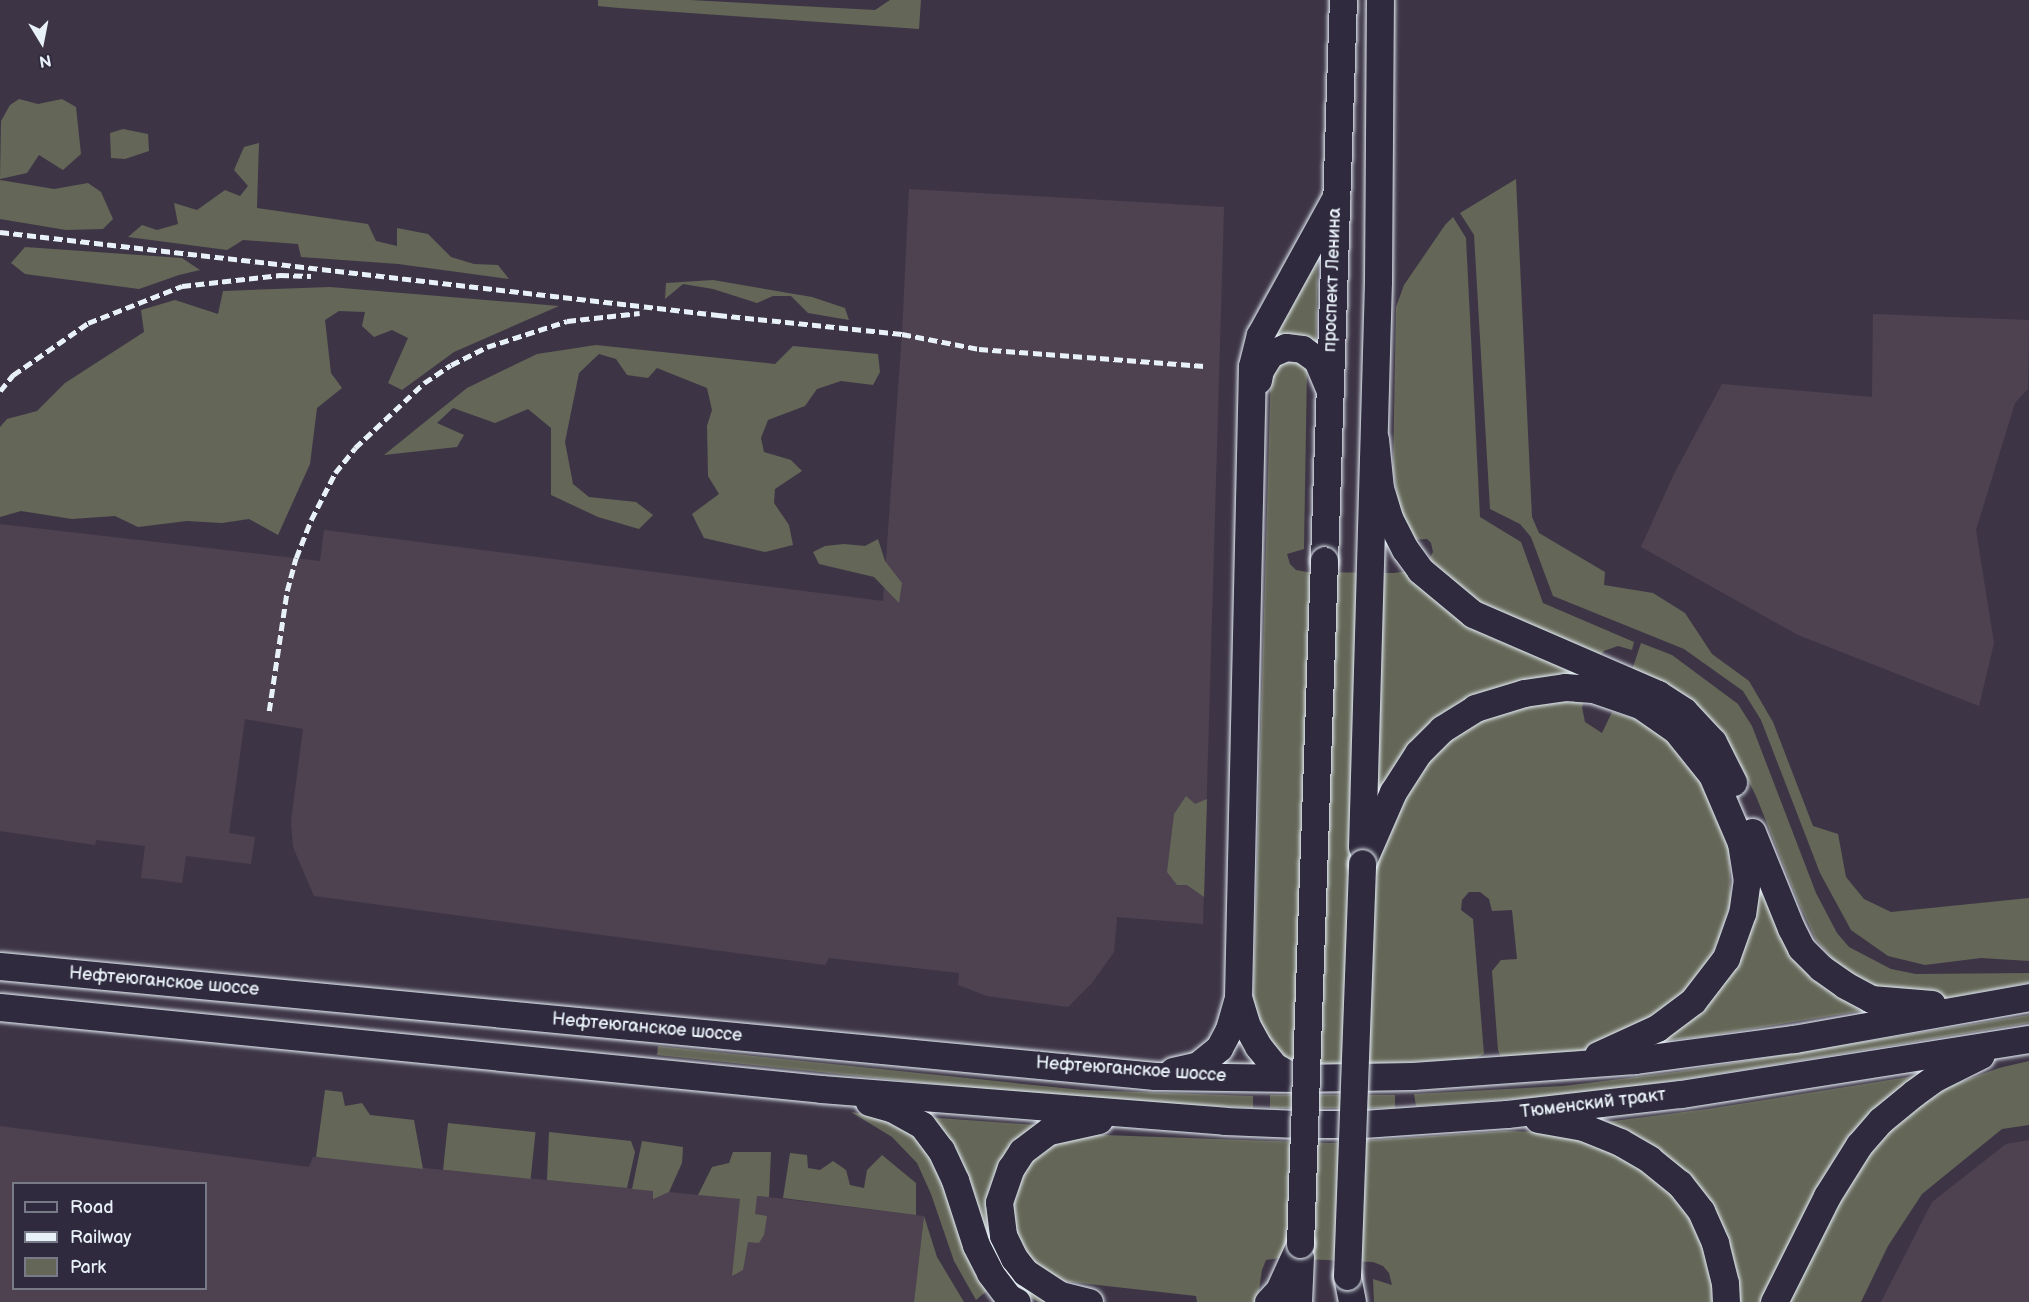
<!DOCTYPE html>
<html>
<head>
<meta charset="utf-8">
<style>
  body { margin:0 }
  #map { position:relative; width:2029px; height:1302px; overflow:hidden; background:#3d3546; font-family:"Balsamiq Sans",sans-serif }
  div>[style] { position:absolute }
  .built>* { inset:0; background:#4e4251 }
  .green>* { inset:0; background:#646657; transform-origin:0 0 }
  .roads { filter:drop-shadow(0 0 2px #e8f1f8) drop-shadow(0 0 2px #e8f1f8) }
  .major>* { height:27px; margin:-13.5px; padding:0 13.5px; transform-origin:13.5px; border-radius:13.5px; background:#2f2a3d }
  .rail>* { height:4.5px; margin-top:-2.25px; transform-origin:0; background:repeating-linear-gradient(90deg,#e8f1f8 0 9px,transparent 0 13.5px) }
  .bridges { filter:drop-shadow(0 0 2px #e8f1f8) drop-shadow(0 0 2px #e8f1f8) }
  .major-bridge>* { height:27px; margin:-13.5px; padding:0 13.5px; transform-origin:13.5px; border-radius:13.5px; background:#2f2a3d }
  span { translate:-50% -50%; white-space:nowrap; text-align:center; line-height:1.15; -webkit-text-stroke:6px #2f2a3d; paint-order:stroke }
  .street-label { font-size:18px; color:#e8f1f8 }
  .legend { position:absolute; left:12px; top:1182px; width:195px; height:108px; box-sizing:border-box; background:#2f2a3d; border:2px solid #797a88; margin:0; padding:8px 10px; list-style:none; font-size:18px; color:#e8f1f8 }
  .legend li { display:flex; align-items:center; gap:12px; height:30px }
  .legend b { width:30px; border:2px solid #797a88 }
  .north { position:absolute; left:12px; top:12px; width:60px; height:60px; -webkit-text-stroke:4px #2f2a3d; paint-order:stroke; rotate:170deg; font-size:16px; font-weight:700; line-height:24px; text-align:center; color:#e8f1f8 }
  .north::after { content:''; display:block; margin:auto; width:21px; height:27px; background:#e8f1f8; clip-path:polygon(50% 0,100% 100%,50% 72%,0 100%) }
</style>
</head>
<body>
<div id="map">
  <div class="built">
    <i style="clip-path:polygon(909px 189px,1224px 207px,1203px 924px,1117px 917px,1114px 952px,1092px 983px,1068px 1007px,987px 996px,958px 985px,959px 973px,829px 958px,825px 965px,314px 896px,293px 847px,291px 821px,303px 729px,245px 719px,229px 833px,255px 837px,251px 864px,186px 856px,182px 883px,161px 880px,141px 878px,145px 846px,96px 840px,95px 845px,0 831px,0 524px,320px 561px,324px 530px,883px 601px,902px 334px)"></i>
    <i style="clip-path:polygon(1873px 314px,2029px 320px,2028px 389px,2015px 403px,1976px 530px,1994px 643px,1979px 706px,1798px 635px,1641px 547px,1673px 476px,1722px 384px,1872px 397px)"></i>
    <i style="clip-path:polygon(evenodd,0 1126px,309px 1167px,313px 1157px,740px 1199px,744px 1194px,924px 1216px,914px 1302px,0 1302px,0 1126px,14px 1184px,206px 1184px,206px 1288px,14px 1288px,14px 1184px)"></i>
    <i style="clip-path:polygon(2029px 1140px,2029px 1302px,1881px 1302px,1932px 1202px,2006px 1144px)"></i>
  </div>
  <div class="green">
    <i style="clip-path:polygon(598px 0,690px 0,875px 10px,890px 0,921px 0,919px 29px,619px 8px,598px 6px)"></i>
    <i style="clip-path:polygon(19px 99px,38px 104px,62px 99px,76px 107px,81px 154px,63px 170px,39px 155px,27px 173px,0 179px,1px 121px,10px 105px)"></i>
    <i style="clip-path:polygon(123px 129px,148px 134px,149px 151px,125px 159px,111px 158px,110px 133px)"></i>
    <i style="clip-path:polygon(259px 143px,257px 208px,368px 224px,376px 241px,397px 246px,397px 228px,428px 234px,451px 257px,474px 264px,498px 265px,509px 279px,398px 264px,301px 257px,298px 244px,243px 240px,227px 250px,128px 237px,142px 225px,157px 230px,178px 224px,174px 203px,197px 210px,225px 190px,240px 196px,248px 186px,234px 170px,244px 147px)"></i>
    <i style="clip-path:polygon(1516px 179px,1532px 517px,1539px 533px,1605px 572px,1604px 585px,1653px 593px,1685px 613px,1712px 654px,1749px 681px,1773px 722px,1813px 826px,1838px 834px,1846px 877px,1864px 899px,1891px 912px,2029px 898px,2029px 961px,1981px 958px,1925px 965px,1888px 956px,1851px 930px,1820px 873px,1761px 720px,1743px 691px,1684px 649px,1553px 596px,1531px 537px,1520px 524px,1490px 509px,1474px 235px,1460px 213px)"></i>
    <i style="clip-path:polygon(0 180px,54px 189px,88px 183px,101px 192px,113px 219px,103px 229px,66px 230px,0 219px)"></i>
    <i style="clip-path:polygon(1453px 217px,1466px 238px,1480px 517px,1521px 542px,1543px 603px,1634px 642px,1632px 650px,1618px 646px,1604px 651px,1597px 660px,1582px 707px,1585px 722px,1602px 733px,1612px 712px,1635px 719px,1658px 733px,1681px 752px,1700px 776px,1729px 846px,1731px 902px,1722px 932px,1709px 961px,1671px 1007px,1600px 1046px,1569px 1053px,1501px 1058px,1498px 1050px,1492px 971px,1501px 960px,1517px 959px,1512px 910px,1492px 911px,1489px 899px,1480px 892px,1469px 892px,1462px 900px,1461px 910px,1473px 919px,1484px 1054px,1475px 1059px,1344px 1065px,1291px 1061px,1275px 1051px,1264px 1038px,1253px 1000px,1271px 368px,1290px 357px,1307px 368px,1304px 549px,1287px 554px,1290px 564px,1296px 570px,1307px 572px,1394px 573px,1409px 571px,1428px 561px,1433px 552px,1431px 543px,1427px 539px,1410px 540px,1402px 520px,1393px 471px,1396px 307px,1404px 285px,1445px 225px)"></i>
    <i style="clip-path:polygon(25px 247px,182px 258px,200px 270px,179px 275px,139px 289px,25px 274px,11px 263px)"></i>
    <i style="clip-path:polygon(1318px 248px,1316px 347px,1262px 349px)"></i>
    <i style="clip-path:polygon(713px 280px,812px 297px,845px 308px,849px 320px,808px 313px,791px 296px,773px 296px,757px 303px,713px 289px,683px 284px,665px 299px,666px 283px)"></i>
    <i style="clip-path:polygon(330px 287px,559px 306px,454px 352px,402px 390px,388px 383px,408px 338px,392px 330px,374px 337px,362px 326px,365px 312px,339px 311px,325px 320px,331px 373px,342px 388px,317px 408px,310px 464px,278px 535px,249px 519px,222px 523px,187px 521px,138px 527px,115px 516px,72px 519px,21px 511px,0 517px,0 427px,7px 419px,37px 411px,65px 383px,144px 332px,141px 310px,175px 300px,218px 314px,223px 291px)"></i>
    <i style="clip-path:polygon(596px 345px,775px 364px,793px 346px,878px 354px,880px 372px,873px 385px,841px 381px,817px 389px,805px 406px,768px 420px,761px 438px,764px 452px,791px 460px,802px 471px,775px 489px,774px 503px,789px 525px,793px 545px,765px 552px,704px 538px,692px 514px,719px 494px,708px 476px,707px 426px,712px 410px,707px 388px,657px 368px,648px 378px,627px 375px,616px 359px,599px 354px,579px 373px,565px 442px,573px 484px,589px 497px,636px 502px,653px 515px,639px 529px,598px 517px,551px 495px,551px 428px,528px 409px,495px 423px,453px 408px,437px 423px,464px 435px,457px 447px,384px 455px,467px 388px,537px 354px)"></i>
    <i style="clip-path:polygon(878px 539px,885px 561px,902px 583px,899px 603px,874px 577px,819px 564px,813px 552px,825px 546px,844px 544px,865px 546px)"></i>
    <i style="clip-path:polygon(1641px 643px,1672px 655px,1738px 704px,1752px 726px,1816px 893px,1837px 933px,1849px 947px,1891px 969px,1916px 974px,2029px 973px,2029px 983px,1941px 999px,1892px 993px,1863px 981px,1837px 964px,1816px 940px,1797px 899px,1756px 796px,1737px 758px,1715px 728px,1632px 670px)"></i>
    <i style="clip-path:polygon(1186px 796px,1195px 804px,1207px 799px,1204px 897px,1187px 885px,1177px 885px,1167px 872px,1174px 814px)"></i>
    <i style="clip-path:polygon(1752px 864px,1780px 916px,1880px 1008px,1707px 1036px,1652px 1042px,1690px 1016px)"></i>
    <i style="clip-path:polygon(2029px 1015px,2029px 1023px,1680px 1080px,1568px 1095px,1416px 1106px,1414px 1094px,1563px 1086px,1676px 1072px)"></i>
    <i style="clip-path:polygon(658px 1046px,1082px 1090px,1253px 1096px,1253px 1108px,1082px 1099px,915px 1082px,657px 1055px)"></i>
    <i style="clip-path:polygon(2029px 1061px,2029px 1125px,2002px 1129px,1922px 1194px,1888px 1246px,1861px 1302px,1790px 1302px,1845px 1188px,1870px 1149px,1908px 1114px,1950px 1086px,1999px 1068px)"></i>
    <i style="clip-path:polygon(1927px 1074px,1886px 1106px,1764px 1302px,1737px 1302px,1724px 1243px,1598px 1123px,1707px 1109px)"></i>
    <i style="clip-path:polygon(325px 1090px,342px 1092px,345px 1106px,362px 1103px,370px 1115px,414px 1120px,423px 1169px,316px 1157px)"></i>
    <i style="left:1395px;top:1095px;width:13px;height:125px;rotate:90deg"></i>
    <i style="clip-path:polygon(851px 1112px,882px 1117px,920px 1138px,936px 1166px,988px 1290px,976px 1300px,954px 1261px,931px 1194px,917px 1163px,892px 1137px)"></i>
    <i style="clip-path:polygon(924px 1117px,1036px 1125px,991px 1204px,1057px 1302px,1038px 1302px,1007px 1283px)"></i>
    <i style="left:448px;top:1123px;width:88px;height:47px;rotate:6deg"></i>
    <i style="clip-path:polygon(1505px 1131px,1543px 1132px,1574px 1137px,1614px 1151px,1649px 1172px,1673px 1195px,1692px 1221px,1706px 1247px,1717px 1302px,1374px 1302px,1373px 1279px,1392px 1285px,1389px 1273px,1383px 1266px,1373px 1262px,1279px 1258px,1266px 1260px,1262px 1270px,1258px 1296px,1260px 1302px,1197px 1302px,1196px 1296px,1062px 1281px,1030px 1260px,1012px 1226px,1011px 1204px,1015px 1185px,1037px 1152px,1057px 1141px,1076px 1134px,1330px 1143px)"></i>
    <i style="clip-path:polygon(549px 1132px,631px 1141px,635px 1152px,627px 1188px,547px 1180px)"></i>
    <i style="clip-path:polygon(642px 1141px,683px 1147px,682px 1163px,669px 1192px,653px 1199px,653px 1191px,632px 1189px)"></i>
    <i style="clip-path:polygon(733px 1152px,771px 1152px,769px 1197px,757px 1196px,755px 1214px,767px 1216px,764px 1235px,759px 1243px,748px 1242px,743px 1270px,732px 1276px,740px 1199px,698px 1195px,712px 1167px,729px 1163px)"></i>
    <i style="clip-path:polygon(790px 1153px,807px 1155px,808px 1168px,820px 1170px,833px 1161px,846px 1170px,850px 1185px,864px 1188px,867px 1170px,882px 1155px,916px 1183px,916px 1215px,783px 1198px)"></i>
    <i style="clip-path:polygon(924px 1216px,937px 1257px,964px 1302px,914px 1302px)"></i>
  </div>
  <div class="roads">
    <div class="major">
      <i style="left:1258px;top:380px;width:10px;rotate:-79deg"></i>
      <i style="left:1260px;top:370px;width:19px;rotate:-58deg"></i>
      <i style="left:1270px;top:354px;width:17px;rotate:-24deg"></i>
      <i style="left:1286px;top:347px;width:16px;rotate:7deg"></i>
      <i style="left:1302px;top:349px;width:19px;rotate:36deg"></i>
      <i style="left:1317px;top:360px;width:30px;rotate:67deg"></i>
      <i style="left:1375px;top:439px;width:49px;rotate:84.2deg"></i>
      <i style="left:1380px;top:488px;width:31px;rotate:73deg"></i>
      <i style="left:1389px;top:518px;width:35px;rotate:63deg"></i>
      <i style="left:1405px;top:549px;width:26px;rotate:54deg"></i>
      <i style="left:1420px;top:570px;width:69px;rotate:39.7deg"></i>
      <i style="left:1473px;top:614px;width:202px;rotate:23.4deg"></i>
      <i style="left:1658px;top:694px;width:31px;rotate:33deg"></i>
      <i style="left:1684px;top:711px;width:42px;rotate:46.9deg"></i>
      <i style="left:1713px;top:742px;width:45px;rotate:63.4deg"></i>
      <i style="left:1324px;top:560px;width:560px;rotate:-88.06deg"></i>
      <i style="left:1752px;top:832px;width:104px;rotate:67.9deg"></i>
      <i style="left:1791px;top:928px;width:22px;rotate:63deg"></i>
      <i style="left:1801px;top:948px;width:28px;rotate:45deg"></i>
      <i style="left:1821px;top:968px;width:29px;rotate:35deg"></i>
      <i style="left:1845px;top:985px;width:30px;rotate:28deg"></i>
      <i style="left:1871px;top:999px;width:61px;rotate:4.7deg"></i>
      <i style="left:1362px;top:847px;width:566px;rotate:-88.38deg"></i>
      <i style="left:1378px;top:281px;width:281px;rotate:-89.6deg"></i>
      <i style="left:1362px;top:863px;width:77px;rotate:-66.4deg"></i>
      <i style="left:1393px;top:792px;width:46px;rotate:-57.3deg"></i>
      <i style="left:1418px;top:753px;width:34px;rotate:-45deg"></i>
      <i style="left:1442px;top:729px;width:39px;rotate:-32deg"></i>
      <i style="left:1475px;top:708px;width:51px;rotate:-17deg"></i>
      <i style="left:1524px;top:693px;width:41px;rotate:-8.3deg"></i>
      <i style="left:1565px;top:687px;width:13px;rotate:4deg"></i>
      <i style="left:1578px;top:688px;width:15px;rotate:4deg"></i>
      <i style="left:1593px;top:689px;width:50px;rotate:18.8deg"></i>
      <i style="left:1640px;top:705px;width:44px;rotate:34.8deg"></i>
      <i style="left:1676px;top:730px;width:58px;rotate:51.3deg"></i>
      <i style="left:1712px;top:775px;width:74px;rotate:66.9deg"></i>
      <i style="left:1741px;top:843px;width:36px;rotate:81deg"></i>
      <i style="left:1747px;top:879px;width:34px;rotate:98deg"></i>
      <i style="left:1742px;top:913px;width:48px;rotate:109.6deg"></i>
      <i style="left:1726px;top:958px;width:54px;rotate:127.5deg"></i>
      <i style="left:1693px;top:1001px;width:45px;rotate:143.1deg"></i>
      <i style="left:1657px;top:1028px;width:65px;rotate:155.4deg"></i>
      <i style="left:0;top:966px;width:1160px;rotate:5.44deg"></i>
      <i style="left:1155px;top:1076px;width:141px;rotate:0.8deg"></i>
      <i style="left:1296px;top:1078px;width:117px;rotate:-1deg"></i>
      <i style="left:1413px;top:1076px;width:222px;rotate:-4.1deg"></i>
      <i style="left:1634px;top:1060px;width:161px;rotate:-7.5deg"></i>
      <i style="left:1794px;top:1039px;width:239px;rotate:-10.1deg"></i>
      <i style="left:1238px;top:997px;width:30px;rotate:73deg"></i>
      <i style="left:1247px;top:1026px;width:23px;rotate:61deg"></i>
      <i style="left:1258px;top:1046px;width:26px;rotate:51deg"></i>
      <i style="left:1274px;top:1066px;width:25px;rotate:29deg"></i>
      <i style="left:0;top:1007px;width:825px;rotate:5.7deg"></i>
      <i style="left:821px;top:1089px;width:405px;rotate:4.5deg"></i>
      <i style="left:1225px;top:1121px;width:73px;rotate:2.4deg"></i>
      <i style="left:1298px;top:1124px;width:65px"></i>
      <i style="left:1363px;top:1124px;width:144px;rotate:-4deg"></i>
      <i style="left:1507px;top:1114px;width:175px;rotate:-6.6deg"></i>
      <i style="left:1681px;top:1094px;width:352px;rotate:-9deg"></i>
      <i style="left:1173px;top:1071px;width:26px;rotate:-13deg"></i>
      <i style="left:1198px;top:1065px;width:27px;rotate:-39deg"></i>
      <i style="left:1219px;top:1048px;width:21px;rotate:-62deg"></i>
      <i style="left:1229px;top:1029px;width:33px;rotate:-74deg"></i>
      <i style="left:1238px;top:997px;width:631px;rotate:-88.73deg"></i>
      <i style="left:1252px;top:366px;width:32px;rotate:-76deg"></i>
      <i style="left:1260px;top:335px;width:158px;rotate:-61.2deg"></i>
      <i style="left:869px;top:1102px;width:25px;rotate:16deg"></i>
      <i style="left:893px;top:1109px;width:33px;rotate:29deg"></i>
      <i style="left:922px;top:1125px;width:31px;rotate:53deg"></i>
      <i style="left:941px;top:1150px;width:33px;rotate:65deg"></i>
      <i style="left:955px;top:1180px;width:68px;rotate:72.1deg"></i>
      <i style="left:976px;top:1245px;width:31px;rotate:63deg"></i>
      <i style="left:990px;top:1273px;width:30px;rotate:53deg"></i>
      <i style="left:1008px;top:1297px;width:10px;rotate:29deg"></i>
      <i style="left:1538px;top:1119px;width:46px;rotate:10.1deg"></i>
      <i style="left:1583px;top:1127px;width:40px;rotate:22deg"></i>
      <i style="left:1620px;top:1142px;width:34px;rotate:30deg"></i>
      <i style="left:1649px;top:1159px;width:40px;rotate:39deg"></i>
      <i style="left:1680px;top:1184px;width:34px;rotate:52deg"></i>
      <i style="left:1701px;top:1211px;width:35px;rotate:66deg"></i>
      <i style="left:1715px;top:1243px;width:41px;rotate:76deg"></i>
      <i style="left:1725px;top:1283px;width:19px;rotate:87deg"></i>
      <i style="left:1347px;top:1276px;width:26px;rotate:79deg"></i>
      <i style="left:1089px;top:1302px;width:30px;rotate:-166deg"></i>
      <i style="left:1060px;top:1295px;width:42px;rotate:-146.7deg"></i>
      <i style="left:1025px;top:1272px;width:18px;rotate:-128deg"></i>
      <i style="left:1014px;top:1258px;width:25px;rotate:-116deg"></i>
      <i style="left:1003px;top:1235px;width:33px;rotate:-97deg"></i>
      <i style="left:999px;top:1202px;width:36px;rotate:-71deg"></i>
      <i style="left:1011px;top:1168px;width:20px;rotate:-57deg"></i>
      <i style="left:1022px;top:1151px;width:34px;rotate:-37deg"></i>
      <i style="left:1049px;top:1131px;width:51px;rotate:-12.4deg"></i>
      <i style="left:1268px;top:1302px;width:16px;rotate:-47deg"></i>
      <i style="left:1279px;top:1290px;width:51px;rotate:-65.5deg"></i>
      <i style="left:1298px;top:1302px;width:45px;rotate:-87.5deg"></i>
      <i style="left:1774px;top:1302px;width:119px;rotate:-63.4deg"></i>
      <i style="left:1827px;top:1196px;width:60px;rotate:-57.9deg"></i>
      <i style="left:1859px;top:1145px;width:33px;rotate:-49deg"></i>
      <i style="left:1881px;top:1120px;width:43px;rotate:-39.3deg"></i>
      <i style="left:1914px;top:1093px;width:26px;rotate:-36deg"></i>
      <i style="left:1935px;top:1078px;width:51px;rotate:-26.6deg"></i>
    </div>
  </div>
  <div class="rail">
    <i style="left:0;top:232px;width:723px;rotate:6.59deg"></i>
    <i style="left:718px;top:315px;width:185px;rotate:5.9deg"></i>
    <i style="left:902px;top:334px;width:78px;rotate:11deg"></i>
    <i style="left:979px;top:349px;width:226px;rotate:4.3deg"></i>
    <i style="left:0;top:391px;width:21px;rotate:-51deg"></i>
    <i style="left:13px;top:375px;width:91px;rotate:-34.7deg"></i>
    <i style="left:88px;top:323px;width:101px;rotate:-21.5deg"></i>
    <i style="left:182px;top:286px;width:99px;rotate:-6.4deg"></i>
    <i style="left:280px;top:275px;width:31px;rotate:2deg"></i>
    <i style="left:269px;top:711px;width:121px;rotate:-81.5deg"></i>
    <i style="left:287px;top:591px;width:34px;rotate:-75deg"></i>
    <i style="left:296px;top:558px;width:41px;rotate:-68.5deg"></i>
    <i style="left:311px;top:520px;width:53px;rotate:-62.9deg"></i>
    <i style="left:335px;top:473px;width:32px;rotate:-51deg"></i>
    <i style="left:355px;top:448px;width:95px;rotate:-43.3deg"></i>
    <i style="left:424px;top:383px;width:32px;rotate:-34deg"></i>
    <i style="left:451px;top:365px;width:40px;rotate:-26.6deg"></i>
    <i style="left:487px;top:347px;width:84px;rotate:-18deg"></i>
    <i style="left:567px;top:321px;width:73px;rotate:-6.3deg"></i>
  </div>
  <div class="bridges">
    <div class="major-bridge">
      <i style="left:1300px;top:1244px;width:684px;rotate:-87.99deg"></i>
      <i style="left:1347px;top:1276px;width:413px;rotate:-87.9deg"></i>
    </div>
  </div>
  <div class="street-label">
    <span style="left:1333px;top:280px;rotate:-88deg">проспект Ленина</span>
    <span style="left:164px;top:982px;rotate:5deg">Нефтеюганское шоссе</span>
    <span style="left:647px;top:1028px;rotate:5deg">Нефтеюганское шоссе</span>
    <span style="left:1131px;top:1070px;rotate:4deg">Нефтеюганское шоссе</span>
    <span style="left:1593px;top:1104px;rotate:-7deg">Тюменский тракт</span>
  </div>
  <ul class="legend">
  <li><b style="height:8px;background:#2f2a3d"></b>Road</li>
  <li><b style="height:8px;background:#e8f1f8"></b>Railway</li>
  <li><b style="height:16px;background:#646657"></b>Park</li>
  </ul>
  <div class="north">N</div>
</div>
</body>
</html>
